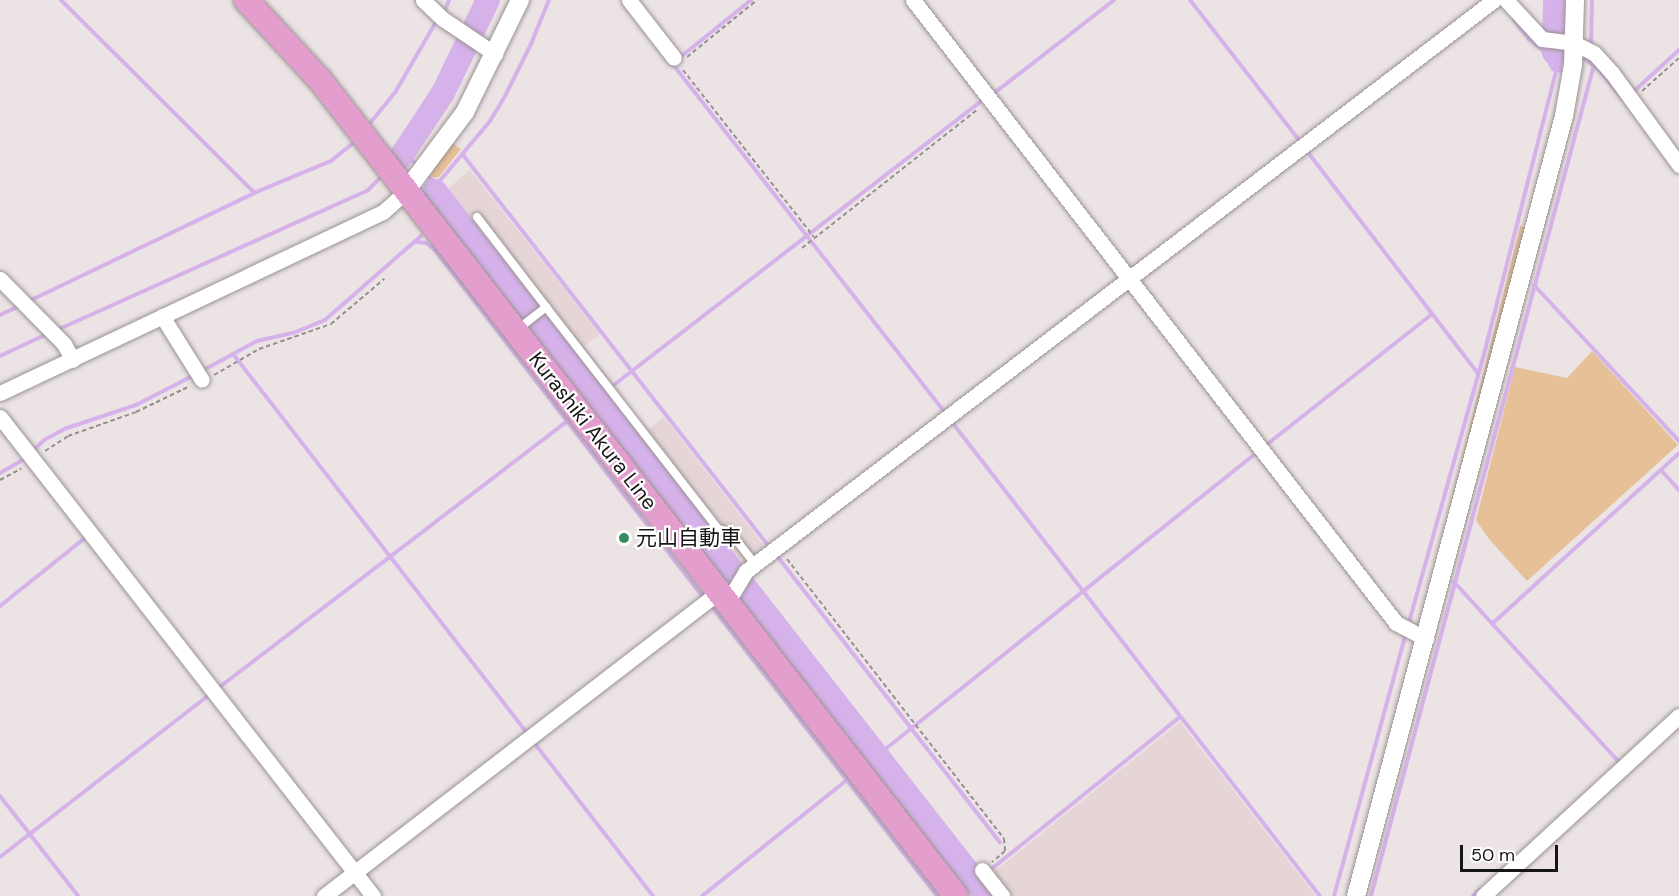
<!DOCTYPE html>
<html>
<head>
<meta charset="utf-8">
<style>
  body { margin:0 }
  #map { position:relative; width:1679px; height:896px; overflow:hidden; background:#ebe3e4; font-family:"DM Sans","Noto Sans JP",sans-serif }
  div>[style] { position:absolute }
  .built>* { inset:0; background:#e5d5d6 }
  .green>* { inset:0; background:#e6c097; transform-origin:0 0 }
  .water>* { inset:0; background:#d6b2eb }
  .stream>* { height:4px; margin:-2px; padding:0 2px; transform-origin:2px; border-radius:2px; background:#d6b2eb }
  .river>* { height:24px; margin:-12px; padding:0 12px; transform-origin:12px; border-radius:12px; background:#d6b2eb }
  .path>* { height:2px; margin-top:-1px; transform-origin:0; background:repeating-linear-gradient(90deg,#959090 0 4.5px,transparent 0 7.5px) }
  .roads { filter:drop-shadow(0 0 2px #999293) drop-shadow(0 0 2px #999293) }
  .service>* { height:8px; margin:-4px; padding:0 4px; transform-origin:4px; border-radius:4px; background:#fff }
  .minor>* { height:15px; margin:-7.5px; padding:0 7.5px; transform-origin:7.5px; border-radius:7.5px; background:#fff }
  .tertiary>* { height:18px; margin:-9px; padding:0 9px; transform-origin:9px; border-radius:9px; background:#fff }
  .primary>* { height:24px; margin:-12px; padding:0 12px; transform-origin:12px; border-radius:12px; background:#e39ecd }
  .dots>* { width:16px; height:16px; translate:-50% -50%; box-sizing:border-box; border:3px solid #fff; border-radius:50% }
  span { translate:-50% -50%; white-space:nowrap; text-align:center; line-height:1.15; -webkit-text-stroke:4.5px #fff; paint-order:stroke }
  .street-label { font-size:21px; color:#171515 }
  .poi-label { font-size:21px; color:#171515 }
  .left { translate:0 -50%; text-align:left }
  .scale { position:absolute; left:1460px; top:845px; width:98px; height:27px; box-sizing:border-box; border:3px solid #171515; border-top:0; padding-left:8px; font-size:18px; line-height:21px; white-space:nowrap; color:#171515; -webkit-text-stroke:4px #fff; paint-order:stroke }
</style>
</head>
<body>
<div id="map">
  <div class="built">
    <i style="clip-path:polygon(470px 170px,600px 334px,584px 347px,612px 382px,603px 390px,445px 191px)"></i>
    <i style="clip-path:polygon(615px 389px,647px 430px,664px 417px,764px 546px,738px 569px,621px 418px,624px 415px,608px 394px)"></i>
    <i style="clip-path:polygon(1180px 722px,1316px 896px,1008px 896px,991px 874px)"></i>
  </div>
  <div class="green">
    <i style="clip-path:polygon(451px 142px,461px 149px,439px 177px,433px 178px,430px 172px)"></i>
    <i style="left:1520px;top:226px;width:8px;height:415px;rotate:14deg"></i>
    <i style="clip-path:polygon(1592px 351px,1678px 445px,1527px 581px,1489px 539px,1476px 520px,1515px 367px,1567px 378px)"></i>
    <i style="clip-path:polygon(555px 353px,593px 399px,585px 405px,548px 354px)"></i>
  </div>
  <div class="water">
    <i style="clip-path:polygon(1549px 46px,1565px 51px,1561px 73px,1552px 71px,1540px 50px)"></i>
  </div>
  <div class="stream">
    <i style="left:61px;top:0;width:272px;rotate:44.9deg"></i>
    <i style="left:1190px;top:0;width:177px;rotate:52.1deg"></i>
    <i style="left:444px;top:13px;width:14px;rotate:-69deg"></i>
    <i style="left:1514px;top:20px;width:24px;rotate:52deg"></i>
    <i style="left:1529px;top:39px;width:19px;rotate:39deg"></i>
    <i style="left:1591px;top:47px;width:47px;rotate:-88.8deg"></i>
    <i style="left:1583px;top:57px;width:21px;rotate:39deg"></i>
    <i style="left:1599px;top:70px;width:38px;rotate:51deg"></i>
    <i style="left:678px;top:59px;width:94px;rotate:-38.9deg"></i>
    <i style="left:671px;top:62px;width:443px;rotate:52deg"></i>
    <i style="left:1633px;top:92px;width:62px;rotate:-42.4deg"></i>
    <i style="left:993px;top:94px;width:153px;rotate:-37.8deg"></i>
    <i style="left:371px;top:122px;width:40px;rotate:-51deg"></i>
    <i style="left:396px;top:91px;width:82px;rotate:-60deg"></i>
    <i style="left:1306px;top:150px;width:282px;rotate:52.4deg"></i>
    <i style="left:404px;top:152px;width:17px;rotate:45deg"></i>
    <i style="left:463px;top:155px;width:497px;rotate:52deg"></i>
    <i style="left:429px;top:177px;width:11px;rotate:45deg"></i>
    <i style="left:435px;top:191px;width:9px;rotate:-69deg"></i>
    <i style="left:438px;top:183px;width:81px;rotate:-50deg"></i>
    <i style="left:490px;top:121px;width:31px;rotate:-59deg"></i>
    <i style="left:506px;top:94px;width:56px;rotate:-63.4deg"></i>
    <i style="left:531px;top:44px;width:48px;rotate:-67.8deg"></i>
    <i style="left:435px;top:214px;width:13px;rotate:-42deg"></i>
    <i style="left:417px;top:242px;width:9px;rotate:6deg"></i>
    <i style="left:426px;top:243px;width:10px;rotate:37deg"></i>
    <i style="left:434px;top:249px;width:441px;rotate:52.3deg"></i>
    <i style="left:1534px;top:285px;width:213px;rotate:47.1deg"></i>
    <i style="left:27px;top:302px;width:252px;rotate:-25.6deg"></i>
    <i style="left:254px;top:193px;width:83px;rotate:-22.6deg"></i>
    <i style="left:331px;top:161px;width:27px;rotate:-39deg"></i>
    <i style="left:0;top:315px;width:23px;rotate:-25deg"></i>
    <i style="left:57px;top:330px;width:341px;rotate:-24.2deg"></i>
    <i style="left:368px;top:190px;width:16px;rotate:-45deg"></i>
    <i style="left:233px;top:354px;width:481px;rotate:52.2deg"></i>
    <i style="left:0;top:356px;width:52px;rotate:-25.1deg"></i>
    <i style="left:200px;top:372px;width:65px;rotate:-28.5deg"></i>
    <i style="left:257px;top:341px;width:37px;rotate:-13deg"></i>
    <i style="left:293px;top:333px;width:35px;rotate:-22deg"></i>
    <i style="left:325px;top:320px;width:128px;rotate:-41.2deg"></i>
    <i style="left:588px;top:405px;width:498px;rotate:-37.7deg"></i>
    <i style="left:951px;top:421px;width:601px;rotate:52.16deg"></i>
    <i style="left:1265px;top:446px;width:213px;rotate:-38.3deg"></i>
    <i style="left:32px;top:452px;width:17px;rotate:-45deg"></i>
    <i style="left:44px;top:440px;width:26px;rotate:-28deg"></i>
    <i style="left:67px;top:428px;width:73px;rotate:-18.4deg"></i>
    <i style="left:136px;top:405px;width:65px;rotate:-27.3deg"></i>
    <i style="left:1661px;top:470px;width:27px;rotate:48deg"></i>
    <i style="left:0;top:473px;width:30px;rotate:-30deg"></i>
    <i style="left:777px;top:556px;width:363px;rotate:52.1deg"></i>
    <i style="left:1454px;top:582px;width:244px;rotate:47.5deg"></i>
    <i style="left:709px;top:603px;width:371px;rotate:52.1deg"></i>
    <i style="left:0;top:606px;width:109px;rotate:-38.7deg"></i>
    <i style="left:1492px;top:624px;width:253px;rotate:-42.4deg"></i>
    <i style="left:1408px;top:626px;width:291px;rotate:-74.4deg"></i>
    <i style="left:1486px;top:346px;width:287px;rotate:-75.7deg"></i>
    <i style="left:217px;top:689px;width:443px;rotate:-37.4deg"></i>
    <i style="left:532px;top:740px;width:197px;rotate:52.2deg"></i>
    <i style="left:878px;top:755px;width:486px;rotate:-38.6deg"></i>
    <i style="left:866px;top:766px;width:16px;rotate:-35deg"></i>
    <i style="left:0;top:796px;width:127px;rotate:52deg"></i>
    <i style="left:0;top:857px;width:266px;rotate:-37.8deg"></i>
    <i style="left:989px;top:871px;width:245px;rotate:-38.9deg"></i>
    <i style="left:976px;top:882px;width:10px;rotate:-37deg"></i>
    <i style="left:702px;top:896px;width:186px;rotate:-38.7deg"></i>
    <i style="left:1334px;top:896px;width:273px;rotate:-74.7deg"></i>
    <i style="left:1371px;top:896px;width:860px;rotate:-74.98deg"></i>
    <i style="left:1473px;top:896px;width:9px;rotate:-41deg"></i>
  </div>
  <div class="river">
    <i style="left:1555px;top:0;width:52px;rotate:91.1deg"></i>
    <i style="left:1554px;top:52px;width:4px"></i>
    <i style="left:400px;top:158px;width:78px;rotate:-56.5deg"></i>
    <i style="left:443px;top:93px;width:103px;rotate:-64.2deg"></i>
    <i style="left:435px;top:191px;width:895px;rotate:51.94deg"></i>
  </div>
  <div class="path">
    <i style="left:687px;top:57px;width:90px;rotate:-39.2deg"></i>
    <i style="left:683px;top:70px;width:212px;rotate:51.9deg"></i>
    <i style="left:1642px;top:91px;width:50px;rotate:-41.7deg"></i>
    <i style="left:802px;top:248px;width:224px;rotate:-38.3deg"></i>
    <i style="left:214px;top:375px;width:52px;rotate:-30deg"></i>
    <i style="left:259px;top:349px;width:76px;rotate:-19.1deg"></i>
    <i style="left:331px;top:324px;width:70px;rotate:-40.3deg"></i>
    <i style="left:45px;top:451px;width:27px;rotate:-33deg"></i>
    <i style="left:68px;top:436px;width:72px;rotate:-19.4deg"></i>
    <i style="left:136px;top:412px;width:60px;rotate:-25.7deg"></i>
    <i style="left:0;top:480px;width:24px;rotate:-28deg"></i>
    <i style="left:787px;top:559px;width:354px;rotate:52.2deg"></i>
    <i style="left:1004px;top:839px;width:12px;rotate:85deg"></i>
    <i style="left:1005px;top:851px;width:17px;rotate:140deg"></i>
  </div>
  <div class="roads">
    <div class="service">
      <i style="left:477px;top:217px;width:113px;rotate:52.5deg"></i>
      <i style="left:518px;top:329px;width:36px;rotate:-38deg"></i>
      <i style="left:546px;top:307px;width:281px;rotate:52.2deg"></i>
      <i style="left:718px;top:529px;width:12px;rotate:14deg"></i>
      <i style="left:730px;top:532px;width:41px;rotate:52deg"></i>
    </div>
    <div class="minor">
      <i style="left:423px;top:0;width:28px;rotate:44deg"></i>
      <i style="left:443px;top:19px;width:63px;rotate:33.9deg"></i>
      <i style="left:629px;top:0;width:73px;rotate:52.2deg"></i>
      <i style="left:913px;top:0;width:788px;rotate:52.21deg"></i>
      <i style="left:1396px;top:623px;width:34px;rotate:28deg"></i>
      <i style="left:1506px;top:0;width:53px;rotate:47.3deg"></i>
      <i style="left:1542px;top:39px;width:32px;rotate:7deg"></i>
      <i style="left:1574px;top:43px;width:22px;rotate:27deg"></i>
      <i style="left:1594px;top:53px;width:27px;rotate:48deg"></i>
      <i style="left:1612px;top:73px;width:114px;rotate:53.9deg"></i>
      <i style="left:0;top:279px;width:91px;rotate:45.4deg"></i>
      <i style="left:64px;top:344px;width:18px;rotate:61deg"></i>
      <i style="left:162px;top:316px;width:75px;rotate:58deg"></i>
      <i style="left:0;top:393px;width:424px;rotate:-25.3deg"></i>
      <i style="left:383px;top:212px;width:31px;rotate:-42deg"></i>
      <i style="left:0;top:417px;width:607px;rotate:52.09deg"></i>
      <i style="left:982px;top:870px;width:33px;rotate:52deg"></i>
      <i style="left:324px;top:896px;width:487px;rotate:-37.6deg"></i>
      <i style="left:710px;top:599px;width:25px;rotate:-18deg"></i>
      <i style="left:734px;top:591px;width:23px;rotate:-59deg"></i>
      <i style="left:746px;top:571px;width:941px;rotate:-37.36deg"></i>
      <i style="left:1483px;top:896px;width:266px;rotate:-42.6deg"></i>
    </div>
    <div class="tertiary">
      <i style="left:406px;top:191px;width:99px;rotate:-53.2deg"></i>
      <i style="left:465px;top:112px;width:125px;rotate:-63.8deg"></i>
      <i style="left:1356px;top:896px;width:807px;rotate:-75.07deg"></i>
      <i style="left:1564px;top:116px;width:52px;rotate:-80deg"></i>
      <i style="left:1573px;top:65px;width:65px;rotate:-88.2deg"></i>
    </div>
    <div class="primary">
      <i style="left:246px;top:0;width:109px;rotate:47.2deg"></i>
      <i style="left:320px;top:80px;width:1035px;rotate:52.07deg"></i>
    </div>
  </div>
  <div class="dots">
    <i style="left:624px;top:538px;background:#378a5d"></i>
  </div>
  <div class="street-label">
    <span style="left:593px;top:431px;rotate:52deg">Kurashiki Akura Line</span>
  </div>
  <div class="poi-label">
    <span class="left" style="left:636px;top:538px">元山自動車</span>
  </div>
  <div class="scale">50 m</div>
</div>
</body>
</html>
